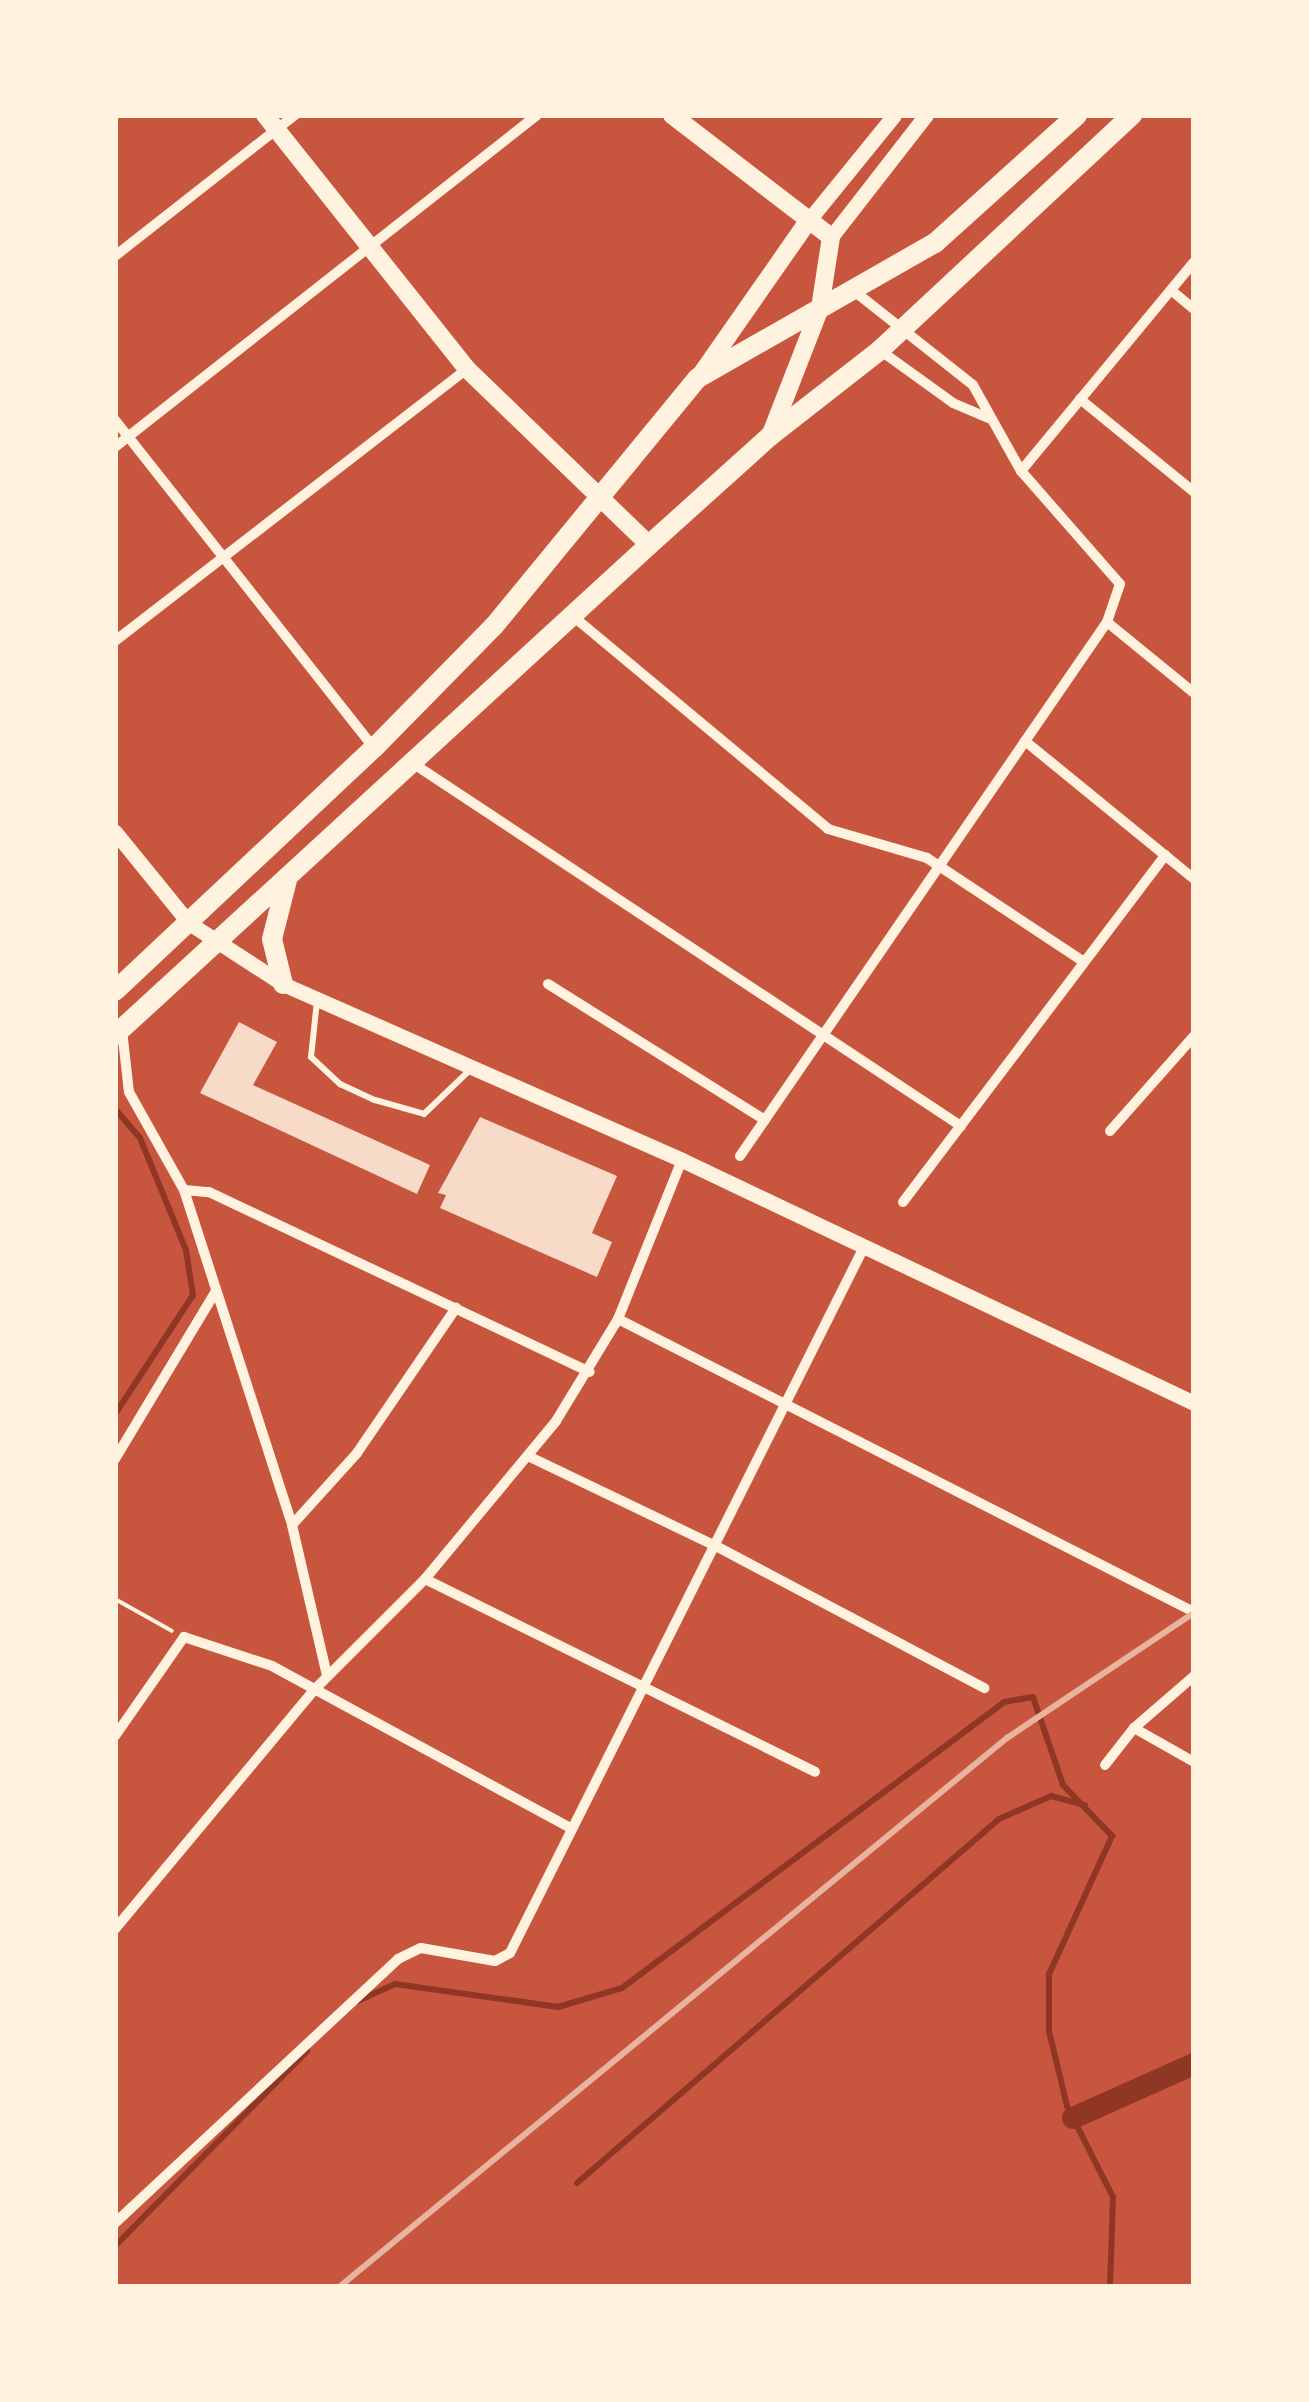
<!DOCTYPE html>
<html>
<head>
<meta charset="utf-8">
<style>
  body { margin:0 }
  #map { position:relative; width:1309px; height:2402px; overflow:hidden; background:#c8553d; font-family:Signika,sans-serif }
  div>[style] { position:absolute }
  .stream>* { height:6px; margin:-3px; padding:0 3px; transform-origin:3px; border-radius:3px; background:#8f3625 }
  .canal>* { height:22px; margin:-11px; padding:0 11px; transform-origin:11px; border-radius:11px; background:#8f3625 }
  .building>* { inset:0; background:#f7dbc8 }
  .path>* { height:4px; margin:-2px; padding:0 2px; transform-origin:2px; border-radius:2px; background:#fff3e0 }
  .service>* { height:6px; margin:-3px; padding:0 3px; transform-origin:3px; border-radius:3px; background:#fff3e0 }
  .minor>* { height:10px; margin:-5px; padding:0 5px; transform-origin:5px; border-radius:5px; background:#fff3e0 }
  .tertiary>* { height:15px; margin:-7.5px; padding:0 7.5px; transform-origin:7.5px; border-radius:7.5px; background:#fff3e0 }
  .secondary>* { height:18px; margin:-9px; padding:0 9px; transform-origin:9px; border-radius:9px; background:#fff3e0 }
  .primary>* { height:20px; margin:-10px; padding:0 10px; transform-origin:10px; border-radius:10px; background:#fff3e0 }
  .rail>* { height:6px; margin:-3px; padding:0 3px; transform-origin:3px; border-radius:3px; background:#e9b49f }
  span { translate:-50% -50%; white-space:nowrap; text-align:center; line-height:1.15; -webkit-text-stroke:10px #fff3e0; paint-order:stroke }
  .frame { position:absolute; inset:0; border:118px solid #fff3e0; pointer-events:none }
</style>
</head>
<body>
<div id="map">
  <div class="stream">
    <i style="left:115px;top:1109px;width:38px;rotate:49deg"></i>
    <i style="left:140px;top:1138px;width:121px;rotate:67.7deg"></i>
    <i style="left:186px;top:1250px;width:46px;rotate:81.2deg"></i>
    <i style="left:193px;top:1295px;width:142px;rotate:123.2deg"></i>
    <i style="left:358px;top:2001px;width:41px;rotate:-24.7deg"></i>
    <i style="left:395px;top:1984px;width:165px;rotate:8deg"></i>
    <i style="left:558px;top:2007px;width:67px;rotate:-16.5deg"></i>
    <i style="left:622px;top:1988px;width:477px;rotate:-36.8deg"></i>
    <i style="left:1004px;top:1702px;width:29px;rotate:-10deg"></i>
    <i style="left:1033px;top:1697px;width:93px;rotate:71.2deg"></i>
    <i style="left:1063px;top:1785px;width:71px;rotate:46.1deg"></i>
    <i style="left:1112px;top:1836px;width:152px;rotate:114.5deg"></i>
    <i style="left:1049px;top:1974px;width:57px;rotate:90deg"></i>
    <i style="left:1049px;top:2031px;width:77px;rotate:76.5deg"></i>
    <i style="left:1067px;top:2106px;width:102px;rotate:63.2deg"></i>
    <i style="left:1113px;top:2197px;width:90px;rotate:91.9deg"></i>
    <i style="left:577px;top:2183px;width:557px;rotate:-40.78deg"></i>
    <i style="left:999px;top:1819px;width:57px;rotate:-23.9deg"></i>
    <i style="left:1051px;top:1796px;width:35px;rotate:15deg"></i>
    <i style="left:115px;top:2246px;width:274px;rotate:-45.4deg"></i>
  </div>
  <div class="canal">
    <i style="left:1073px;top:2118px;width:133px;rotate:-24.1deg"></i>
  </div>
  <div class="building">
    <i style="clip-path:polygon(239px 1022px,277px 1042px,253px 1085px,430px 1165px,417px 1194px,200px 1093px)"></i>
    <i style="clip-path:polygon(480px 1117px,617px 1176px,592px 1233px,612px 1242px,597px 1277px,440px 1208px,446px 1195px,438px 1193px)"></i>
  </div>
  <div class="path">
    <i style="left:115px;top:1599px;width:65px;rotate:29.3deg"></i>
  </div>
  <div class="service">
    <i style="left:317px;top:1001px;width:56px;rotate:96.1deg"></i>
    <i style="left:311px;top:1057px;width:40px;rotate:43deg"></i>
    <i style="left:340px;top:1084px;width:38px;rotate:25deg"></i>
    <i style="left:375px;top:1100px;width:51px;rotate:15.9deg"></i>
    <i style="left:424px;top:1114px;width:65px;rotate:-43.8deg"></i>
  </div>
  <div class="minor">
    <i style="left:115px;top:256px;width:229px;rotate:-38.1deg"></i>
    <i style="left:1171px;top:290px;width:30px;rotate:40deg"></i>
    <i style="left:881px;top:351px;width:89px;rotate:35.8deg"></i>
    <i style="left:953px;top:403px;width:39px;rotate:23deg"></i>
    <i style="left:1080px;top:399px;width:147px;rotate:39.2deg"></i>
    <i style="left:115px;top:420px;width:418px;rotate:51.7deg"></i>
    <i style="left:115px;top:447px;width:537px;rotate:-38.19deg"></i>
    <i style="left:1021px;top:471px;width:271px;rotate:-50.4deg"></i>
    <i style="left:574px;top:617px;width:331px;rotate:39.8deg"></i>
    <i style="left:828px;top:829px;width:103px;rotate:16.3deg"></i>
    <i style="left:927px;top:858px;width:188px;rotate:33.5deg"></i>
    <i style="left:1107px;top:622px;width:112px;rotate:39.2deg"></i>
    <i style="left:115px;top:641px;width:445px;rotate:-37.7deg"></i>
    <i style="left:1025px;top:741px;width:218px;rotate:39.2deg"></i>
    <i style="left:414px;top:764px;width:656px;rotate:33.5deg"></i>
    <i style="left:548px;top:984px;width:256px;rotate:32.1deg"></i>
    <i style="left:122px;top:1030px;width:62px;rotate:83.6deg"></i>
    <i style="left:129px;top:1092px;width:112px;rotate:60.7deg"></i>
    <i style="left:184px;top:1190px;width:352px;rotate:72.1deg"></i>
    <i style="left:292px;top:1525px;width:154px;rotate:76.9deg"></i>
    <i style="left:1110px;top:1131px;width:127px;rotate:-48.5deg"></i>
    <i style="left:740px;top:1156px;width:648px;rotate:-55.5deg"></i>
    <i style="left:1107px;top:622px;width:40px;rotate:-71.1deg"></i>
    <i style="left:1120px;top:584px;width:150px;rotate:-131.2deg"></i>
    <i style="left:1021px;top:471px;width:98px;rotate:-119.2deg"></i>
    <i style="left:973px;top:385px;width:152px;rotate:-141.7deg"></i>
    <i style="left:184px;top:1190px;width:25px;rotate:5deg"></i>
    <i style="left:209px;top:1192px;width:421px;rotate:25.3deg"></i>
    <i style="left:903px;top:1202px;width:435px;rotate:-52.9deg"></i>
    <i style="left:618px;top:1319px;width:646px;rotate:26.96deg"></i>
    <i style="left:530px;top:1457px;width:204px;rotate:25.6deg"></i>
    <i style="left:714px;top:1545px;width:306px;rotate:27.9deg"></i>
    <i style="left:115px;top:1459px;width:196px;rotate:-59deg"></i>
    <i style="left:292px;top:1525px;width:97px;rotate:-47.9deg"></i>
    <i style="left:357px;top:1453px;width:176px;rotate:-55.7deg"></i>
    <i style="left:425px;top:1579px;width:435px;rotate:26.3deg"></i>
    <i style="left:1134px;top:1728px;width:69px;rotate:29.5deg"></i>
    <i style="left:115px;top:1736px;width:121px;rotate:-55.1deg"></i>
    <i style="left:184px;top:1637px;width:93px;rotate:18.2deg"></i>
    <i style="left:272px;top:1666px;width:341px;rotate:28.5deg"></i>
    <i style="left:1105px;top:1765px;width:47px;rotate:-51.9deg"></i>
    <i style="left:1134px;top:1728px;width:79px;rotate:-40.9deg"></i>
    <i style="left:115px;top:1929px;width:311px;rotate:-50.2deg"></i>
    <i style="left:314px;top:1690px;width:157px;rotate:-45deg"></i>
    <i style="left:425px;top:1579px;width:205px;rotate:-50.3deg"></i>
    <i style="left:556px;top:1421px;width:119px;rotate:-58.7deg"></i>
    <i style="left:618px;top:1319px;width:171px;rotate:-68.1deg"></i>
    <i style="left:115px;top:2223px;width:387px;rotate:-43deg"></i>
    <i style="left:398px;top:1959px;width:25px;rotate:-26deg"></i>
    <i style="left:421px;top:1948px;width:75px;rotate:10deg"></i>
    <i style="left:495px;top:1961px;width:17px;rotate:-28deg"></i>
    <i style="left:510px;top:1953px;width:792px;rotate:-63.37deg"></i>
  </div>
  <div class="tertiary">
    <i style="left:808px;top:221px;width:136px;rotate:-50.9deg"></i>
    <i style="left:831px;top:237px;width:155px;rotate:-52.1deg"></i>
    <i style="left:115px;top:832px;width:117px;rotate:50.9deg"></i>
    <i style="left:189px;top:923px;width:112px;rotate:33deg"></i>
    <i style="left:283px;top:984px;width:436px;rotate:23.8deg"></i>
    <i style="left:682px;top:1160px;width:567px;rotate:25.39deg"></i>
  </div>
  <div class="secondary">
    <i style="left:265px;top:115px;width:325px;rotate:51.5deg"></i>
    <i style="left:467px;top:369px;width:253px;rotate:44deg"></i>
    <i style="left:672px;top:115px;width:200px;rotate:37.5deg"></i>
    <i style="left:831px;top:237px;width:72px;rotate:98.8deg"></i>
    <i style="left:820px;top:308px;width:137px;rotate:111.3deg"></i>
    <i style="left:700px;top:376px;width:189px;rotate:-55.1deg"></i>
  </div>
  <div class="primary">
    <i style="left:283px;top:984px;width:46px;rotate:-103.7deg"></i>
    <i style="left:272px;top:939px;width:61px;rotate:-75.7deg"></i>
    <i style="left:115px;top:991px;width:355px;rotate:-43.2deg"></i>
    <i style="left:374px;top:748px;width:171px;rotate:-45.5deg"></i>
    <i style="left:494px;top:626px;width:321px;rotate:-50.6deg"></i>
    <i style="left:698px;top:378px;width:273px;rotate:-29.7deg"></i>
    <i style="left:935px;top:243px;width:191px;rotate:-42deg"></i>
    <i style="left:115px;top:1035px;width:725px;rotate:-42.54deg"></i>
    <i style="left:649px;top:545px;width:163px;rotate:-42deg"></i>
    <i style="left:770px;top:436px;width:140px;rotate:-38deg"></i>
    <i style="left:880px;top:350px;width:345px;rotate:-43deg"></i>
  </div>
  <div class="rail">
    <i style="left:339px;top:2287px;width:865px;rotate:-39.42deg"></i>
    <i style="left:1007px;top:1738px;width:225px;rotate:-33.8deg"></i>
  </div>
  <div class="frame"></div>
</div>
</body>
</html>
